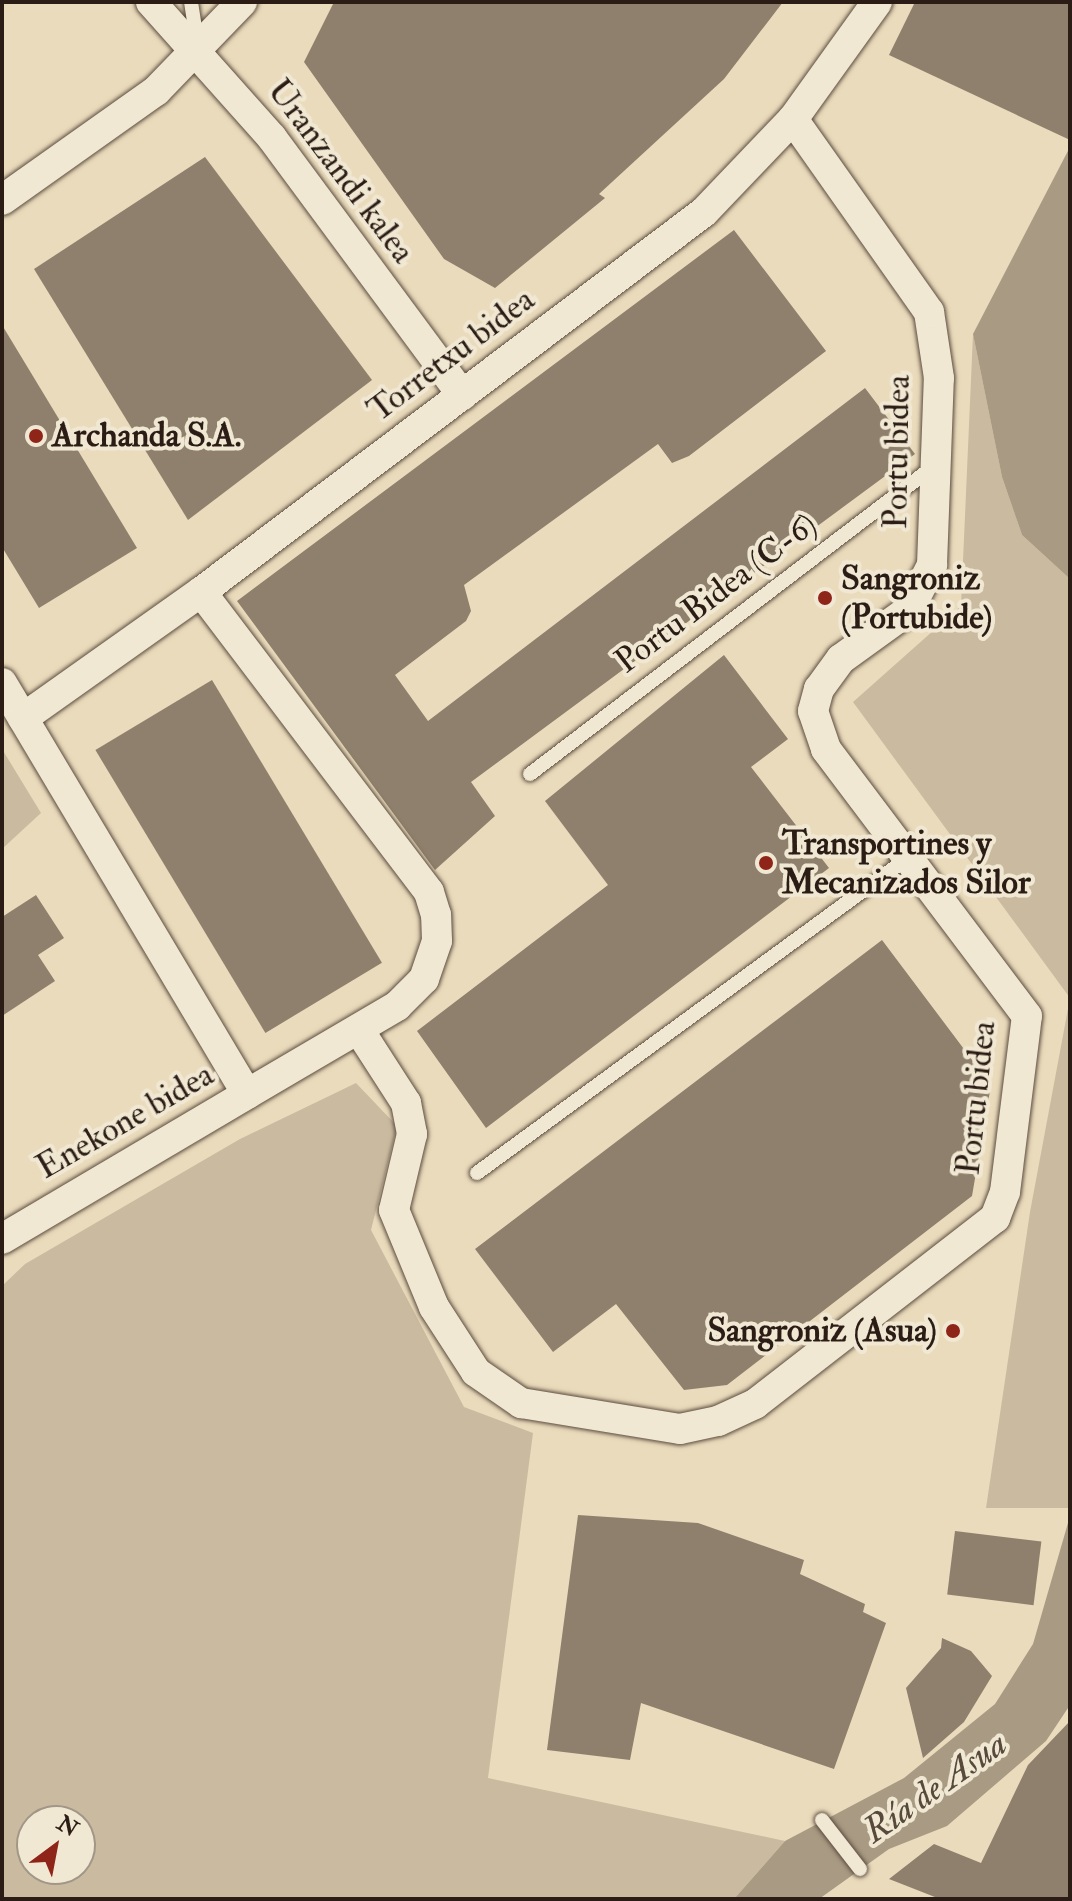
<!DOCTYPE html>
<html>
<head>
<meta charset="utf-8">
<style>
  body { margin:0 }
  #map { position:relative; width:1072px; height:1901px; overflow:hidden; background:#eadbbc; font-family:"IM FELL Double Pica",serif }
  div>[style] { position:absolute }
  .green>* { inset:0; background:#cabba0 }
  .water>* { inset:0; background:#a99a83 }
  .building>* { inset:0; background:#8e806c; transform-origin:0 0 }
  .roads { filter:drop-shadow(0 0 2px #5b4c3f) drop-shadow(0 0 2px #5b4c3f) }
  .service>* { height:14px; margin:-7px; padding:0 7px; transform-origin:7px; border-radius:7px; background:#f1e8d3 }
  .minor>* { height:30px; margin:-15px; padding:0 15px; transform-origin:15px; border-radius:15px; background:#f1e8d3 }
  .dots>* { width:22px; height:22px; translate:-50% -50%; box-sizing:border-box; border:4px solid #f1e8d3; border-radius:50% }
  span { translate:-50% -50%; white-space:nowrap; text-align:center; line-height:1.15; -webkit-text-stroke:8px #f1e8d3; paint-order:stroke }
  .street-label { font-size:34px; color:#2b1d15 }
  .poi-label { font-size:34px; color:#2b1d15; font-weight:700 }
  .left { translate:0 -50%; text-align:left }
  .right { translate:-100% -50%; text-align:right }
  .water-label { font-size:36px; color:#57493c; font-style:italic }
  .frame { position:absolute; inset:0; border:4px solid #2b1d15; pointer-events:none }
  .north { position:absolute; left:16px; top:1805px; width:80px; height:80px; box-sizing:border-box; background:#f1e8d3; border:2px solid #a29787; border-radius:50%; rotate:32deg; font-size:22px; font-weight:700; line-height:32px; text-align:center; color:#2b1d15 }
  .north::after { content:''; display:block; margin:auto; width:28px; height:36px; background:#8f2418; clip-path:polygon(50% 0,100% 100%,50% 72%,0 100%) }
</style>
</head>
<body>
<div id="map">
  <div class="green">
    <i style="clip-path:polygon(973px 334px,1002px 477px,1022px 535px,1070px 579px,1070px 1508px,986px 1508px,1030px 1212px,1070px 998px,853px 702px,961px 606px)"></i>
    <i style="clip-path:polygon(2px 749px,41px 813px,2px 849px)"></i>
    <i style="clip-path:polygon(evenodd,356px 1083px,397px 1126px,371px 1230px,464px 1407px,533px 1433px,488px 1778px,785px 1841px,734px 1899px,2px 1899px,2px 1286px,25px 1264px,240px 1139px,356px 1083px,32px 1821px,80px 1821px,80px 1869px,32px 1869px,32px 1821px)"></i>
  </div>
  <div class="water">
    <i style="clip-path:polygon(1070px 147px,1070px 579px,1022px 535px,1002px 477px,973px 334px)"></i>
    <i style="clip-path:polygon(1070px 1516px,1070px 1705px,1046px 1741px,947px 1826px,889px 1849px,819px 1899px,734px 1899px,785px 1841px,904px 1778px,995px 1704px,1033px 1644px)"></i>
  </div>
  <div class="building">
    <i style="clip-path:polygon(334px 2px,783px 2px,724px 79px,599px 194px,605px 198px,495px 288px,444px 259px,304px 62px)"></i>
    <i style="clip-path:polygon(915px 2px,1070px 2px,1070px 140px,889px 55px)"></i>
    <i style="clip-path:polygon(205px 157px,372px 380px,188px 520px,34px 269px)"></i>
    <i style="clip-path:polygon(734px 230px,826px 351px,689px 456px,672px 463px,658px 444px,464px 585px,471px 611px,466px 621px,395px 675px,428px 721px,865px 388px,915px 454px,471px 782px,495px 816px,435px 870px,237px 601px)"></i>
    <i style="clip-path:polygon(2px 325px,137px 548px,39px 608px,2px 547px)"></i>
    <i style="clip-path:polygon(724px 655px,788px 739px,751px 767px,829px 868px,486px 1128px,417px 1031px,608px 885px,545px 801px)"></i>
    <i style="left:212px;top:680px;width:330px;height:136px;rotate:59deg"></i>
    <i style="clip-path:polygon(36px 895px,64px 938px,38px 955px,55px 981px,2px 1016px,2px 917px)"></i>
    <i style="clip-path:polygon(882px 940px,991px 1085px,972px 1196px,727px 1385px,684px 1390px,616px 1304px,553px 1352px,475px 1249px)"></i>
    <i style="clip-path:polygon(578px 1515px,698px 1523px,804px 1560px,800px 1574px,865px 1604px,863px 1612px,886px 1623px,834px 1769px,641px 1703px,630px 1760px,547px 1750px)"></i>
    <i style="left:955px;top:1531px;width:87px;height:64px;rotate:7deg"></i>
    <i style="clip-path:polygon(942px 1638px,971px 1651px,992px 1676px,964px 1722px,923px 1758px,906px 1688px,941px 1648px)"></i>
    <i style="clip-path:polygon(1070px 1721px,1070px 1899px,940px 1899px,889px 1879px,934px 1844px,981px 1863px,1028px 1765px)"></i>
  </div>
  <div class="roads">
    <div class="service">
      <i style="left:191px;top:2px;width:46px;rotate:81.2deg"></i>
      <i style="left:530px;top:774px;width:507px;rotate:-37.3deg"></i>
      <i style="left:477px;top:1173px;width:535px;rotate:-36.18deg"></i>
      <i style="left:822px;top:1820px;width:62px;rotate:52.2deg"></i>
    </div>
    <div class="minor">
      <i style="left:151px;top:2px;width:182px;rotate:48.3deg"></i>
      <i style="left:272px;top:138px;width:320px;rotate:53.5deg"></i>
      <i style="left:2px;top:200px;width:189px;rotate:-35.3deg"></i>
      <i style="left:156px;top:91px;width:124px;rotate:-46deg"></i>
      <i style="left:2px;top:683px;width:478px;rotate:59.2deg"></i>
      <i style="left:247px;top:1094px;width:174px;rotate:-30.4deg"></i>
      <i style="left:397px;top:1006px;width:38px;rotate:-45deg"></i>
      <i style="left:424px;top:979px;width:40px;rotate:-71.1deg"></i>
      <i style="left:437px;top:941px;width:26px;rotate:-92deg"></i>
      <i style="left:436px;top:915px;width:24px;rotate:-107deg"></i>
      <i style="left:429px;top:892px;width:377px;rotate:-127.2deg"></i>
      <i style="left:23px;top:718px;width:218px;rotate:-35.3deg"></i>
      <i style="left:201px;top:592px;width:630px;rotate:-37.07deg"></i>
      <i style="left:704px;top:212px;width:129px;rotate:-46.3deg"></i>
      <i style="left:793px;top:119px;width:144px;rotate:-54.3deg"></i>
      <i style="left:359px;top:1030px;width:87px;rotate:57.2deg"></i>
      <i style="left:406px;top:1103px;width:32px;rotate:79deg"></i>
      <i style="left:412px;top:1134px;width:78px;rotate:103.3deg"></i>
      <i style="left:394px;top:1210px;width:105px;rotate:67.6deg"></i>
      <i style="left:434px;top:1307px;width:77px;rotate:57.1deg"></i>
      <i style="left:476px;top:1372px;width:55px;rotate:34.6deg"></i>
      <i style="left:521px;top:1403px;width:161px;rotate:9.3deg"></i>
      <i style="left:680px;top:1429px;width:39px;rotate:-12deg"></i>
      <i style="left:718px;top:1421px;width:41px;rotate:-24.7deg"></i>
      <i style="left:755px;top:1404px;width:304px;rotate:-37.8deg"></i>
      <i style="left:995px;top:1218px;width:28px;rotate:-69deg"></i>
      <i style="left:1005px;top:1192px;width:177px;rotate:-82.9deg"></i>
      <i style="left:1027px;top:1016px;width:334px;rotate:-127deg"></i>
      <i style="left:826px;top:749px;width:40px;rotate:-108.9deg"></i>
      <i style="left:813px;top:711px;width:23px;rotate:-75deg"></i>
      <i style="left:819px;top:689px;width:37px;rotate:-54deg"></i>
      <i style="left:841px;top:659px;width:84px;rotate:-35.8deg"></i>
      <i style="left:909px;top:610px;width:51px;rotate:-62.9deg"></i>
      <i style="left:932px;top:565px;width:187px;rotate:-87.9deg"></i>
      <i style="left:939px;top:378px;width:67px;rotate:-98.6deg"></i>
      <i style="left:929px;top:312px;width:236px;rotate:-125.2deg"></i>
      <i style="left:2px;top:1239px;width:285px;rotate:-30.6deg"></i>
    </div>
  </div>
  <div class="dots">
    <i style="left:36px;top:436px;background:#8f2418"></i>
    <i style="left:825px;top:598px;background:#8f2418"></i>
    <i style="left:766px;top:863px;background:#8f2418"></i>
    <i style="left:953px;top:1331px;background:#8f2418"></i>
  </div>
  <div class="street-label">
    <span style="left:341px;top:171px;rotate:53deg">Uranzandi kalea</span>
    <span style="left:451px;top:355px;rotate:-37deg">Torretxu bidea</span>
    <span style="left:897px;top:452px;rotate:-89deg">Portu bidea</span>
    <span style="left:716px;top:593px;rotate:-37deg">Portu Bidea (C-6)</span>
    <span style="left:976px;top:1098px;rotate:-84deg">Portu bidea</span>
    <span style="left:125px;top:1121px;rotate:-30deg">Enekone bidea</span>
  </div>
  <div class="poi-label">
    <span class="left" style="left:52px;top:436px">Archanda S.A.</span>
    <span class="left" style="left:841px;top:598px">Sangroniz<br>(Portubide)</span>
    <span class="left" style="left:782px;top:863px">Transportines y<br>Mecanizados Silor</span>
    <span class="right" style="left:937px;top:1331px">Sangroniz (Asua)</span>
  </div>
  <div class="water-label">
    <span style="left:935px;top:1787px;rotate:-35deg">Ría de Asua</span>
  </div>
  <div class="frame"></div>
  <div class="north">N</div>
</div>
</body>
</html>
